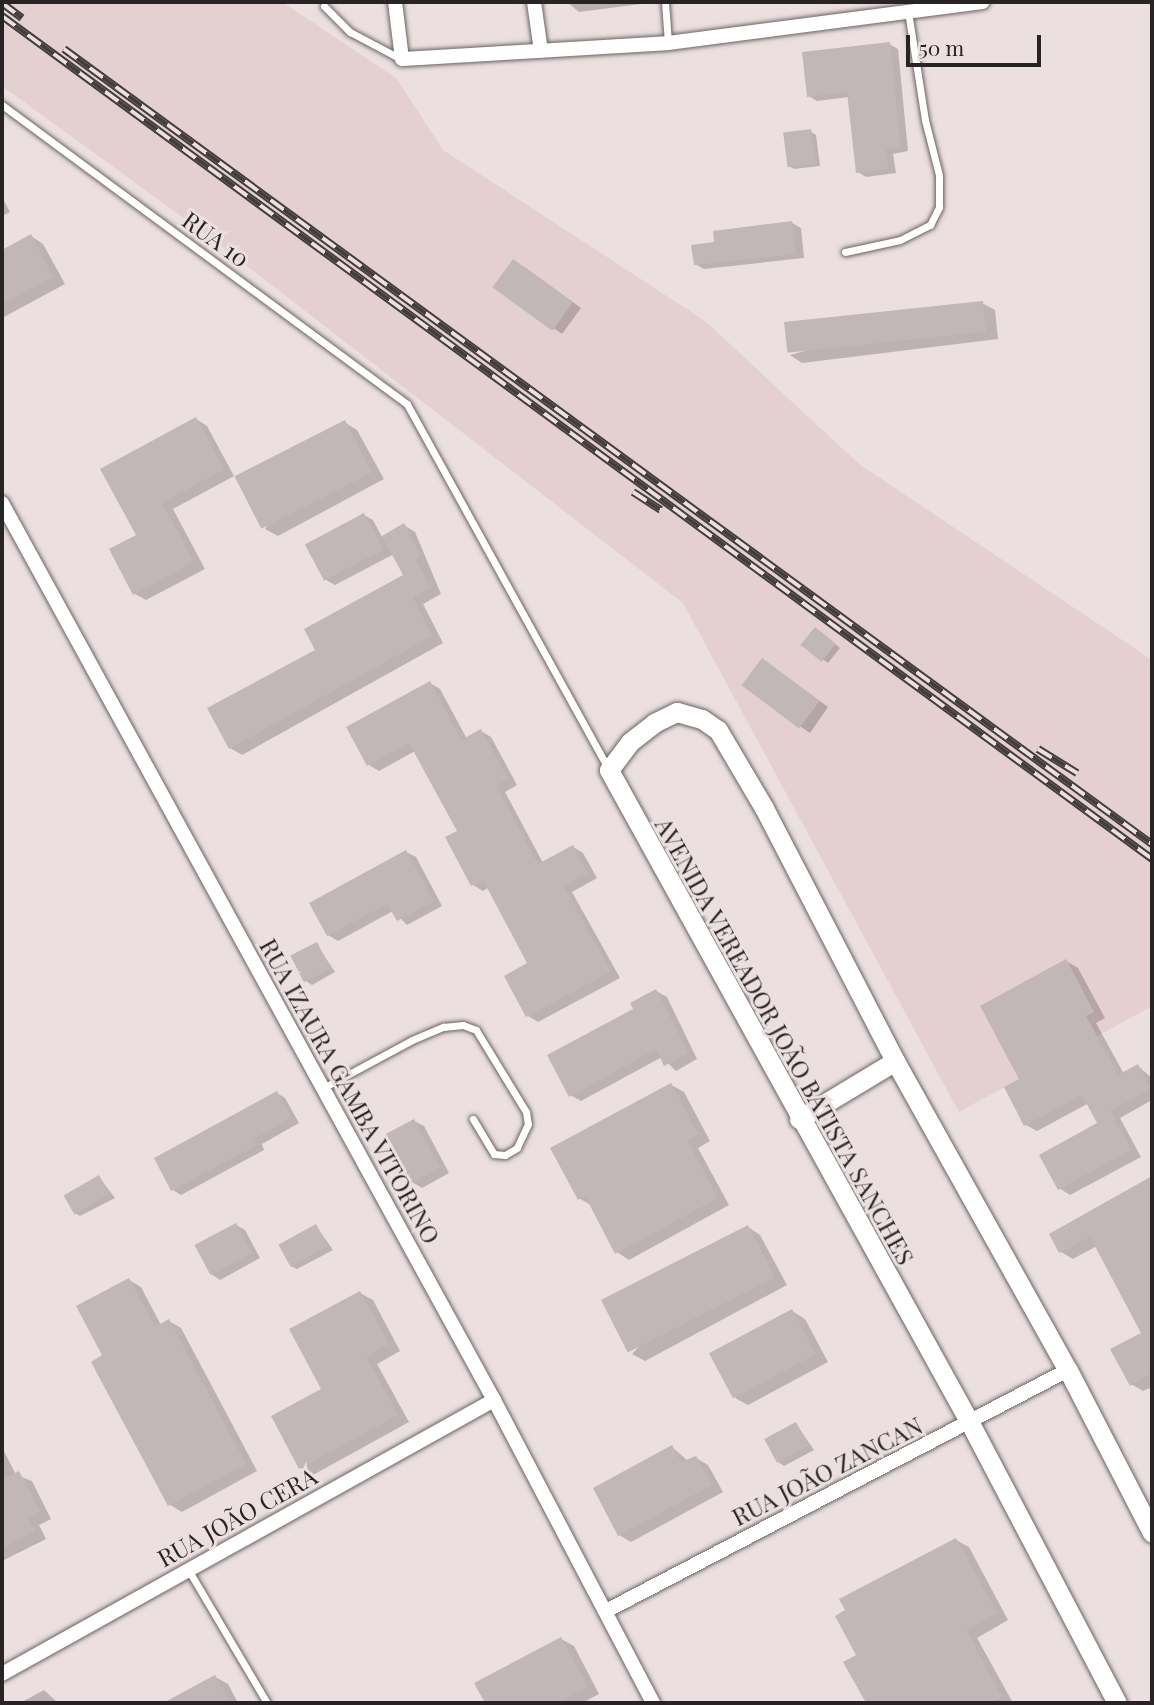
<!DOCTYPE html>
<html>
<head>
<meta charset="utf-8">
<style>
  body { margin:0 }
  #map { position:relative; width:1154px; height:1705px; overflow:hidden; background:#ebdfdf; font-family:"Playfair Display",serif }
  div>[style] { position:absolute }
  .built>* { inset:0; background:#e4cfd1 }
  .shadow>* { inset:0; background:#0003 }
  .building>* { inset:0; background:#c2b7b7; transform-origin:0 0 }
  .roads { filter:drop-shadow(0 0 2px #6d6364) drop-shadow(0 0 2px #6d6364) }
  .lane>* { height:7px; margin:-3.5px; padding:0 3.5px; transform-origin:3.5px; border-radius:3.5px; background:#fff }
  .street>* { height:14px; margin:-7px; padding:0 7px; transform-origin:7px; border-radius:7px; background:#fff }
  .secondary>* { height:19px; margin:-9.5px; padding:0 9.5px; transform-origin:9.5px; border-radius:9.5px; background:#fff }
  .rail>* { height:8px; margin-top:-4px; transform-origin:0; background:repeating-linear-gradient(90deg,#ebdfdf 0 16px,#433d3e 0 32px); box-sizing:border-box; border-block:2px solid #433d3e }
  span { translate:-50% -50%; white-space:nowrap; text-align:center; line-height:1.15; -webkit-text-stroke:6px #ebdfdf; paint-order:stroke }
  .street-label { font-size:24px; color:#282324 }
  .frame { position:absolute; inset:0; border:4px solid #282324; pointer-events:none }
  .scale { position:absolute; left:906px; top:35px; width:135px; height:32px; box-sizing:border-box; border:4px solid #282324; border-top:0; padding-left:9px; font-size:21px; line-height:24px; white-space:nowrap; color:#282324; -webkit-text-stroke:5px #ebdfdf; paint-order:stroke }
</style>
</head>
<body>
<div id="map">
  <div class="built">
    <i style="clip-path:polygon(2px 2px,282px 2px,396px 78px,443px 150px,705px 321px,859px 464px,1152px 660px,1152px 1006px,959px 1112px,683px 603px,203px 232px,2px 86px)"></i>
  </div>
  <div class="shadow">
    <i style="clip-path:polygon(567px 2px,641px 2px,641px 4px,579px 12px)"></i>
    <i style="clip-path:polygon(889px 44px,898px 49px,908px 151px,893px 154px,896px 173px,866px 177px,858px 172px,849px 97px,817px 101px,809px 96px)"></i>
    <i style="clip-path:polygon(810px 131px,816px 135px,820px 166px,794px 169px,789px 166px)"></i>
    <i style="clip-path:polygon(2px 197px,10px 212px,2px 216px)"></i>
    <i style="clip-path:polygon(792px 223px,801px 228px,804px 258px,704px 269px,695px 264px,716px 244px)"></i>
    <i style="clip-path:polygon(31px 236px,43px 244px,65px 284px,2px 318px,2px 252px)"></i>
    <i style="clip-path:polygon(523px 266px,581px 308px,562px 334px,495px 287px)"></i>
    <i style="clip-path:polygon(982px 303px,995px 310px,998px 339px,802px 363px,790px 355px)"></i>
    <i style="clip-path:polygon(196px 419px,207px 426px,234px 476px,173px 509px,205px 569px,146px 600px,135px 594px,138px 536px)"></i>
    <i style="clip-path:polygon(344px 422px,357px 430px,384px 479px,278px 536px,265px 529px)"></i>
    <i style="clip-path:polygon(364px 515px,373px 520px,382px 537px,404px 525px,415px 532px,441px 594px,423px 604px,443px 643px,242px 755px,230px 748px,317px 650px,405px 576px,394px 554px,335px 585px,326px 580px)"></i>
    <i style="clip-path:polygon(821px 632px,840px 648px,828px 663px,803px 644px)"></i>
    <i style="clip-path:polygon(772px 666px,828px 707px,810px 733px,801px 727px)"></i>
    <i style="clip-path:polygon(430px 683px,440px 689px,467px 739px,481px 731px,491px 737px,517px 785px,505px 792px,543px 863px,573px 847px,583px 853px,597px 878px,572px 892px,620px 978px,538px 1022px,528px 1016px,506px 977px,530px 964px,489px 887px,483px 891px,473px 885px,459px 832px,415px 751px,379px 771px,369px 765px)"></i>
    <i style="clip-path:polygon(406px 852px,416px 857px,442px 906px,407px 925px,393px 911px,338px 941px,328px 935px)"></i>
    <i style="clip-path:polygon(317px 945px,335px 972px,312px 985px,306px 981px)"></i>
    <i style="clip-path:polygon(1066px 961px,1078px 968px,1105px 1018px,1096px 1023px,1124px 1074px,1138px 1066px,1152px 1078px,1152px 1100px,1120px 1118px,1141px 1157px,1070px 1195px,1059px 1188px,1099px 1124px,1089px 1103px,1037px 1131px,1026px 1125px,1022px 1080px)"></i>
    <i style="clip-path:polygon(656px 991px,667px 997px,697px 1059px,676px 1071px,662px 1057px,581px 1101px,570px 1095px,635px 1009px)"></i>
    <i style="clip-path:polygon(671px 1085px,684px 1092px,710px 1141px,698px 1148px,729px 1205px,629px 1260px,617px 1252px,592px 1206px,579px 1198px)"></i>
    <i style="clip-path:polygon(277px 1093px,285px 1098px,299px 1123px,262px 1144px,264px 1150px,181px 1195px,173px 1190px)"></i>
    <i style="clip-path:polygon(414px 1121px,424px 1126px,449px 1173px,422px 1188px,412px 1182px)"></i>
    <i style="clip-path:polygon(99px 1177px,115px 1198px,80px 1216px,75px 1213px)"></i>
    <i style="clip-path:polygon(1152px 1178px,1152px 1387px,1143px 1391px,1131px 1384px,1143px 1333px,1097px 1246px,1073px 1259px,1061px 1252px,1051px 1235px)"></i>
    <i style="clip-path:polygon(236px 1225px,245px 1230px,260px 1258px,220px 1280px,211px 1274px)"></i>
    <i style="clip-path:polygon(316px 1226px,333px 1250px,297px 1269px,291px 1266px)"></i>
    <i style="clip-path:polygon(748px 1227px,760px 1235px,787px 1285px,645px 1361px,632px 1354px)"></i>
    <i style="clip-path:polygon(129px 1280px,141px 1287px,161px 1325px,169px 1321px,181px 1328px,257px 1471px,182px 1512px,170px 1505px,93px 1362px,104px 1355px)"></i>
    <i style="clip-path:polygon(360px 1293px,373px 1300px,400px 1351px,377px 1364px,409px 1422px,313px 1475px,300px 1468px,323px 1389px)"></i>
    <i style="clip-path:polygon(792px 1311px,805px 1319px,828px 1362px,748px 1405px,735px 1398px)"></i>
    <i style="clip-path:polygon(796px 1424px,814px 1450px,784px 1466px,778px 1462px)"></i>
    <i style="clip-path:polygon(2px 1447px,16px 1475px,32px 1481px,51px 1519px,39px 1525px,46px 1539px,2px 1561px)"></i>
    <i style="clip-path:polygon(672px 1447px,688px 1461px,696px 1458px,708px 1465px,723px 1492px,631px 1542px,619px 1535px)"></i>
    <i style="clip-path:polygon(956px 1540px,969px 1547px,1008px 1620px,977px 1638px,1013px 1703px,868px 1703px,846px 1663px,859px 1656px)"></i>
    <i style="clip-path:polygon(561px 1639px,574px 1646px,599px 1694px,582px 1703px,487px 1703px,477px 1684px)"></i>
    <i style="clip-path:polygon(215px 1677px,228px 1684px,238px 1703px,169px 1703px)"></i>
    <i style="clip-path:polygon(44px 1690px,58px 1703px,20px 1703px)"></i>
  </div>
  <div class="building">
    <i style="clip-path:polygon(890px 42px,901px 147px,886px 149px,888px 169px,856px 173px,847px 92px,807px 97px,802px 52px)"></i>
    <i style="left:811px;top:129px;width:35px;height:28px;rotate:83deg"></i>
    <i style="clip-path:polygon(792px 221px,796px 254px,694px 265px,691px 245px,714px 242px,713px 231px)"></i>
    <i style="clip-path:polygon(31px 234px,53px 277px,2px 304px,2px 250px)"></i>
    <i style="left:513px;top:259px;width:74px;height:35px;rotate:36deg"></i>
    <i style="left:983px;top:301px;width:31px;height:200px;rotate:84deg"></i>
    <i style="clip-path:polygon(196px 417px,224px 469px,162px 503px,194px 562px,133px 595px,109px 549px,136px 535px,100px 469px)"></i>
    <i style="left:345px;top:420px;width:59px;height:124px;rotate:63deg"></i>
    <i style="left:364px;top:513px;width:41px;height:67px;rotate:62deg"></i>
    <i style="clip-path:polygon(404px 523px,421px 556px,415px 559px,431px 588px,413px 597px,432px 636px,229px 749px,207px 708px,315px 650px,304px 629px,403px 575px,382px 536px)"></i>
    <i style="left:815px;top:627px;width:27px;height:23px;rotate:39deg"></i>
    <i style="left:762px;top:658px;width:72px;height:34px;rotate:37deg"></i>
    <i style="clip-path:polygon(430px 681px,461px 740px,481px 729px,508px 779px,496px 786px,538px 864px,573px 845px,588px 873px,564px 886px,611px 972px,526px 1017px,504px 976px,527px 963px,483px 880px,471px 886px,445px 837px,457px 831px,409px 743px,367px 766px,346px 727px)"></i>
    <i style="clip-path:polygon(406px 850px,434px 901px,397px 921px,387px 904px,327px 936px,309px 903px)"></i>
    <i style="left:317px;top:942px;width:30px;height:30px;rotate:63deg"></i>
    <i style="clip-path:polygon(1066px 959px,1094px 1012px,1086px 1016px,1118px 1075px,1138px 1064px,1151px 1089px,1110px 1111px,1131px 1150px,1058px 1190px,1039px 1155px,1097px 1123px,1082px 1095px,1024px 1126px,1004px 1087px,1019px 1079px,980px 1006px)"></i>
    <i style="clip-path:polygon(656px 989px,688px 1053px,664px 1066px,656px 1049px,569px 1097px,547px 1055px,633px 1009px,630px 1003px)"></i>
    <i style="clip-path:polygon(671px 1083px,698px 1134px,687px 1140px,718px 1198px,615px 1254px,585px 1196px,578px 1200px,550px 1148px)"></i>
    <i style="clip-path:polygon(277px 1091px,291px 1118px,254px 1139px,257px 1145px,171px 1191px,154px 1158px)"></i>
    <i style="left:414px;top:1119px;width:55px;height:33px;rotate:62deg"></i>
    <i style="left:99px;top:1175px;width:22px;height:41px;rotate:60deg"></i>
    <i style="clip-path:polygon(1152px 1176px,1152px 1373px,1130px 1386px,1110px 1349px,1141px 1333px,1090px 1237px,1059px 1253px,1049px 1234px)"></i>
    <i style="left:236px;top:1223px;width:34px;height:47px;rotate:62deg"></i>
    <i style="left:316px;top:1224px;width:25px;height:43px;rotate:61deg"></i>
    <i style="left:748px;top:1225px;width:59px;height:165px;rotate:63deg"></i>
    <i style="clip-path:polygon(129px 1278px,155px 1327px,169px 1319px,246px 1464px,168px 1506px,91px 1362px,102px 1355px,76px 1306px)"></i>
    <i style="clip-path:polygon(360px 1291px,389px 1344px,366px 1356px,398px 1415px,299px 1469px,271px 1416px,321px 1389px,289px 1329px)"></i>
    <i style="left:792px;top:1309px;width:51px;height:94px;rotate:62deg"></i>
    <i style="left:796px;top:1422px;width:27px;height:36px;rotate:62deg"></i>
    <i style="clip-path:polygon(672px 1445px,681px 1462px,696px 1456px,712px 1485px,618px 1536px,593px 1488px)"></i>
    <i style="clip-path:polygon(19px 1471px,40px 1511px,28px 1517px,35px 1531px,2px 1548px,2px 1480px)"></i>
    <i style="clip-path:polygon(956px 1538px,997px 1613px,966px 1630px,1002px 1697px,992px 1703px,866px 1703px,843px 1662px,856px 1655px,835px 1616px,845px 1610px,839px 1599px)"></i>
    <i style="clip-path:polygon(561px 1637px,588px 1687px,556px 1703px,485px 1703px,474px 1683px)"></i>
    <i style="clip-path:polygon(215px 1675px,230px 1703px,163px 1703px)"></i>
  </div>
  <div class="roads">
    <div class="lane">
      <i style="left:665px;top:2px;width:41px;rotate:85.8deg"></i>
      <i style="left:324px;top:6px;width:37px;rotate:45deg"></i>
      <i style="left:350px;top:32px;width:58px;rotate:27.9deg"></i>
      <i style="left:2px;top:105px;width:503px;rotate:36.44deg"></i>
      <i style="left:407px;top:404px;width:414px;rotate:61.1deg"></i>
      <i style="left:845px;top:252px;width:56px;rotate:-12.3deg"></i>
      <i style="left:900px;top:240px;width:34px;rotate:-27deg"></i>
      <i style="left:930px;top:225px;width:20px;rotate:-63deg"></i>
      <i style="left:939px;top:207px;width:32px;rotate:-90deg"></i>
      <i style="left:939px;top:175px;width:57px;rotate:-104.3deg"></i>
      <i style="left:925px;top:120px;width:109px;rotate:-98.9deg"></i>
      <i style="left:323px;top:1088px;width:101px;rotate:-28.3deg"></i>
      <i style="left:412px;top:1040px;width:34px;rotate:-23deg"></i>
      <i style="left:443px;top:1027px;width:20px;rotate:-6deg"></i>
      <i style="left:463px;top:1025px;width:14px;rotate:21deg"></i>
      <i style="left:476px;top:1030px;width:96px;rotate:58.6deg"></i>
      <i style="left:526px;top:1112px;width:12px;rotate:81deg"></i>
      <i style="left:528px;top:1124px;width:26px;rotate:115deg"></i>
      <i style="left:517px;top:1148px;width:14px;rotate:150deg"></i>
      <i style="left:505px;top:1155px;width:11px;rotate:-175deg"></i>
      <i style="left:494px;top:1154px;width:41px;rotate:-121deg"></i>
      <i style="left:189px;top:1571px;width:153px;rotate:59.4deg"></i>
    </div>
    <div class="street">
      <i style="left:395px;top:2px;width:57px;rotate:83deg"></i>
      <i style="left:402px;top:59px;width:266px;rotate:-3.4deg"></i>
      <i style="left:668px;top:43px;width:317px;rotate:-7.4deg"></i>
      <i style="left:534px;top:2px;width:49px;rotate:81.9deg"></i>
      <i style="left:2px;top:503px;width:1023px;rotate:61.26deg"></i>
      <i style="left:494px;top:1400px;width:342px;rotate:62.3deg"></i>
      <i style="left:606px;top:1611px;width:521px;rotate:-27.55deg"></i>
      <i style="left:2px;top:1674px;width:563px;rotate:-29.11deg"></i>
    </div>
    <div class="secondary">
      <i style="left:799px;top:1119px;width:112px;rotate:-31.1deg"></i>
      <i style="left:1117px;top:1703px;width:316px;rotate:-117.7deg"></i>
      <i style="left:970px;top:1423px;width:746px;rotate:-118.94deg"></i>
      <i style="left:609px;top:770px;width:35px;rotate:-53deg"></i>
      <i style="left:630px;top:742px;width:31px;rotate:-38deg"></i>
      <i style="left:654px;top:723px;width:25px;rotate:-26deg"></i>
      <i style="left:677px;top:712px;width:26px;rotate:16deg"></i>
      <i style="left:702px;top:719px;width:19px;rotate:35deg"></i>
      <i style="left:718px;top:730px;width:91px;rotate:59.5deg"></i>
      <i style="left:764px;top:808px;width:285px;rotate:62.6deg"></i>
      <i style="left:895px;top:1061px;width:354px;rotate:60.8deg"></i>
      <i style="left:1068px;top:1370px;width:183px;rotate:62.7deg"></i>
    </div>
  </div>
  <div class="rail">
    <i style="left:2px;top:3px;width:25px;rotate:37deg"></i>
    <i style="left:2px;top:16px;width:1426px;rotate:36.24deg"></i>
    <i style="left:64px;top:49px;width:1348px;rotate:36.16deg"></i>
    <i style="left:633px;top:492px;width:33px;rotate:33deg"></i>
    <i style="left:1038px;top:749px;width:46px;rotate:31.6deg"></i>
  </div>
  <div class="street-label">
    <span style="left:216px;top:239px;rotate:36deg">RUA 10</span>
    <span style="left:785px;top:1041px;rotate:61deg">AVENIDA VEREADOR JOÃO BATISTA SANCHES</span>
    <span style="left:350px;top:1091px;rotate:61deg">RUA IZAURA GAMBA VITORINO</span>
    <span style="left:827px;top:1471px;rotate:-27deg">RUA JOÃO ZANCAN</span>
    <span style="left:237px;top:1517px;rotate:-29deg">RUA JOÃO CERA</span>
  </div>
  <div class="frame"></div>
  <div class="scale">50 m</div>
</div>
</body>
</html>
